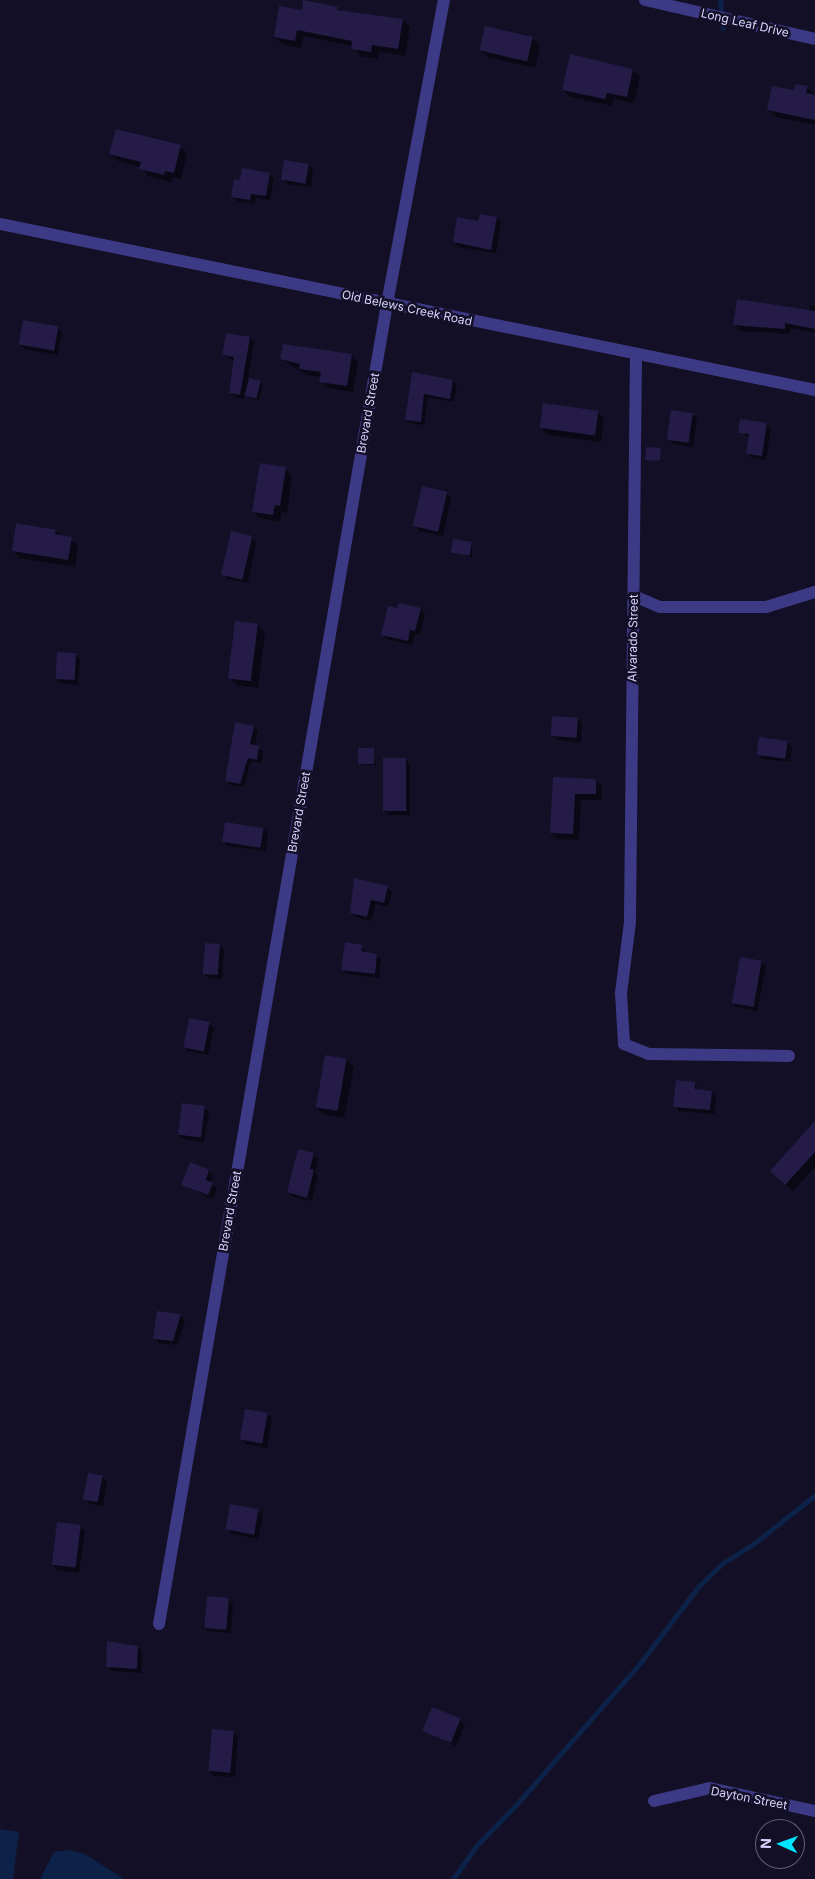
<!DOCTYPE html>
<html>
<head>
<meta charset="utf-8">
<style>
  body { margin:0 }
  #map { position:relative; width:815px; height:1879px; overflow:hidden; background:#130f26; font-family:Inter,sans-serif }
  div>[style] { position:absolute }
  .water>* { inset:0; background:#0c2248 }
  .shadow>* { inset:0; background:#0007 }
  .stream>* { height:5px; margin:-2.5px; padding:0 2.5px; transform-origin:2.5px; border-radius:2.5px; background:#0c2248 }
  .building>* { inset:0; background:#241b47; transform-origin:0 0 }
  .minor>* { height:12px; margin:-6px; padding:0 6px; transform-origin:6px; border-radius:6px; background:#3d3a85 }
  span { translate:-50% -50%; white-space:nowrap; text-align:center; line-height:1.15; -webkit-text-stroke:5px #130f26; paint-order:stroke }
  .street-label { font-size:12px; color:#d9d4ff }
  .north { position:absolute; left:755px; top:1819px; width:50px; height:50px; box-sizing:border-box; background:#130f26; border:1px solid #625e7d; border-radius:50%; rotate:272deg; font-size:14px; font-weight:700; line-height:20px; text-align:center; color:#d9d4ff }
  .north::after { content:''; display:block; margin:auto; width:18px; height:22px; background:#00e5ff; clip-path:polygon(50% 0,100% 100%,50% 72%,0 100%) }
</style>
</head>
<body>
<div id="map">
  <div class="water">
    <i style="clip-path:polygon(0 1829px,19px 1832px,13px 1879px,0 1879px)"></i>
    <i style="clip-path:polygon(69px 1850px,85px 1854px,124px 1879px,40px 1879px,54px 1852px)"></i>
  </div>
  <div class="shadow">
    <i style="clip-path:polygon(337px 8px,341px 12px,402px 20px,410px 27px,405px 56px,379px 51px,378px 59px,360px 56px,353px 46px,304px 36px,301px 48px,282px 44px,275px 37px,303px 11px)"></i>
    <i style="clip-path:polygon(486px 28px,533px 39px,540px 46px,535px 68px,488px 57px,481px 50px)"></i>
    <i style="clip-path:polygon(633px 70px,640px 77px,634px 103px,614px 99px,612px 106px,570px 97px,563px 90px)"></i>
    <i style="clip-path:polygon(807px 87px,815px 96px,815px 125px,776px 117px,769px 110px)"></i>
    <i style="clip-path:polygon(180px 146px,187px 153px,181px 179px,172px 177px,171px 182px,148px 176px,141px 167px,118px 161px,111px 154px)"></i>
    <i style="clip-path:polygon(309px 165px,313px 169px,311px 187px,288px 184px,283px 179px)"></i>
    <i style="clip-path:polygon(269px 174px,274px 179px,270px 200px,256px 198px,254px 204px,237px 201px,232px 196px,241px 181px)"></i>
    <i style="clip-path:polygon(481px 215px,497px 218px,501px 223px,496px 253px,459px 247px,454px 242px,479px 223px)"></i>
    <i style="clip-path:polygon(810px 305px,815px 306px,815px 333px,791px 328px,790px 334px,741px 331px,735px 325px,809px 312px)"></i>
    <i style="clip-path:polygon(57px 327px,62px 332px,58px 355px,25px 349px,20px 344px)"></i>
    <i style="clip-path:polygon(250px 338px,254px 342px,248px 379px,263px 384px,259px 400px,245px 394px,244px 399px,235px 397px,230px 393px,235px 361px,223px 355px)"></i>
    <i style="clip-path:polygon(351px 355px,358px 362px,353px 392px,327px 388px,321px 382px,321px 377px,307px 375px,281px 359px)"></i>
    <i style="clip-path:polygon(413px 373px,453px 381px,457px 385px,453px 402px,428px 397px,424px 425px,410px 423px,406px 419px)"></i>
    <i style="clip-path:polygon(597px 412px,604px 419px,601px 442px,548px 435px,541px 428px)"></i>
    <i style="clip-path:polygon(692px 414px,697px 419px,693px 447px,673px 444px,668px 439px)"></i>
    <i style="clip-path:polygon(766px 424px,771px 429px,766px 460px,752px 458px,748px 454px,750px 438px,740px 432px)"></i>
    <i style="clip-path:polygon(660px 449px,661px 462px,646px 459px)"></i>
    <i style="clip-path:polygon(285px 469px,292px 476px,287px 513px,282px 512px,280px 522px,260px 518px,253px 511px)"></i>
    <i style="clip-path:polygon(446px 493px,451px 497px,443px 536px,420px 531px,415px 526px)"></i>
    <i style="clip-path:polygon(55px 531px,78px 545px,75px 567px,20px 558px,13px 551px)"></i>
    <i style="clip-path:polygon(252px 537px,256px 542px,248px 583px,228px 579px,223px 574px)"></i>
    <i style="clip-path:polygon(472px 543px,472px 557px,452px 553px)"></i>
    <i style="clip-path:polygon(420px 609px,425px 614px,420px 635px,415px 634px,412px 645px,387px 639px,383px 635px,398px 610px)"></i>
    <i style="clip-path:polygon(236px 623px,258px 625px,265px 633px,258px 688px,237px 685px,230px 678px)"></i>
    <i style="clip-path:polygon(75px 655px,80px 659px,78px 685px,61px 683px,57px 679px)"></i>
    <i style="clip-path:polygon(578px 719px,582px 723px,581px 742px,557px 740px,552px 735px)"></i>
    <i style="clip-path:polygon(253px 727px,258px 731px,255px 746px,263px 751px,261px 763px,251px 761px,244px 787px,230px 785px,226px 780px)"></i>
    <i style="clip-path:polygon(788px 742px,792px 747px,790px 762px,763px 759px,758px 754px)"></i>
    <i style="clip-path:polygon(373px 750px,376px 765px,362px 765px,360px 763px)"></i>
    <i style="clip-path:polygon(405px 759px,410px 764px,410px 815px,389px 815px,384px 811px)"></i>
    <i style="clip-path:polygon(554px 779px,595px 780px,602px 786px,601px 800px,581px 800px,579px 840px,558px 839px,551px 833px)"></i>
    <i style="clip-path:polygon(264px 829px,268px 834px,266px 851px,228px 846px,224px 841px)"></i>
    <i style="clip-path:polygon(387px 887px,392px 892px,388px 907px,376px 904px,371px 921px,356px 917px,351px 913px)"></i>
    <i style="clip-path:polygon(219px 945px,224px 950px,222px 979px,209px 978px,204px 974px)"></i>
    <i style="clip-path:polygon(362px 946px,366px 953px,377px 955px,381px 959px,379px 978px,347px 974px,343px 970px)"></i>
    <i style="clip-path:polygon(741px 958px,762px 963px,766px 967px,757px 1011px,736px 1007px,732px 1002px)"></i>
    <i style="clip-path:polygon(210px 1024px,214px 1028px,208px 1055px,188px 1051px,184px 1046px)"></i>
    <i style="clip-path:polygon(347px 1060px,354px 1067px,344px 1118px,324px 1114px,316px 1107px)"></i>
    <i style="clip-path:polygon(695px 1083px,699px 1091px,711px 1092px,716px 1097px,714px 1114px,679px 1111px,675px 1106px)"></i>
    <i style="clip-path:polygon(204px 1107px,209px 1112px,204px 1142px,183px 1139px,178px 1135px)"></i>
    <i style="clip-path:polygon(815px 1134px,815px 1167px,793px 1191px,779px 1178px)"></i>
    <i style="clip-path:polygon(313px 1154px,318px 1159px,315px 1172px,318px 1176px,312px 1201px,293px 1197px,288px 1192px)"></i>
    <i style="clip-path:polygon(209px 1171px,213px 1175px,210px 1183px,217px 1188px,213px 1199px,183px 1185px)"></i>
    <i style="clip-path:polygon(180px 1315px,185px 1320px,177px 1345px,159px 1343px,154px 1338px)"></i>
    <i style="clip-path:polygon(268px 1414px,272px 1418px,267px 1448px,246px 1444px,241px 1439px)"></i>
    <i style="clip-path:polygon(102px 1477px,107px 1481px,103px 1506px,90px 1504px,86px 1499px)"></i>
    <i style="clip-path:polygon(258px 1510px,263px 1515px,258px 1539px,232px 1534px,227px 1529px)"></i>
    <i style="clip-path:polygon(80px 1527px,85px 1531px,79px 1573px,57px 1570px,52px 1565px)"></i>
    <i style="clip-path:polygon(228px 1599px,233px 1604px,231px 1633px,207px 1631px,202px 1627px)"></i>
    <i style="clip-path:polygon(138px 1647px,142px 1652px,141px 1673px,112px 1671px,107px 1666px)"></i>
    <i style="clip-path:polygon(460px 1720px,465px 1725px,456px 1746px,424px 1730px)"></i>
    <i style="clip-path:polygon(233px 1732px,238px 1737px,235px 1777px,214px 1776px,210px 1771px)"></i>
  </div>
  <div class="stream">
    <i style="left:720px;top:0;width:28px;rotate:84deg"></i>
    <i style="left:453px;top:1879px;width:39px;rotate:-55deg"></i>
    <i style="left:475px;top:1847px;width:57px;rotate:-45.7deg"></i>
    <i style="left:515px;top:1806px;width:191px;rotate:-48.8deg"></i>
    <i style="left:641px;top:1662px;width:96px;rotate:-52.7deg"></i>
    <i style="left:699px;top:1586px;width:33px;rotate:-44deg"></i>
    <i style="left:723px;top:1563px;width:34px;rotate:-32deg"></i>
    <i style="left:752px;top:1545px;width:80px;rotate:-38.4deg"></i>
  </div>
  <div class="building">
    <i style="clip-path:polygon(303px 0,338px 7px,337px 10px,403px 19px,398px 49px,372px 45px,371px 52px,351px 49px,352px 41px,297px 30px,295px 41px,274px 37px,279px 6px,302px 10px)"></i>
    <i style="left:485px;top:26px;width:49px;height:25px;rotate:13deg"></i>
    <i style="clip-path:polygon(570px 54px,633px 69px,627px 97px,607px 93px,605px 99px,562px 90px)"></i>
    <i style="clip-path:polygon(795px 84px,808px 86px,806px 93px,815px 95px,815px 120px,767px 110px,772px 86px,794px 90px)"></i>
    <i style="clip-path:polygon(116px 129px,181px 145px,174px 173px,165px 171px,164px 175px,139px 169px,141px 162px,109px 154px)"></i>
    <i style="left:284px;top:160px;width:25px;height:20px;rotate:9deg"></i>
    <i style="clip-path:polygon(242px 168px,270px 173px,266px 196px,251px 194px,250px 200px,231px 197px,234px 179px,240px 180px)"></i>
    <i style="clip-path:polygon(480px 214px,497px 217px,491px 250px,453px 242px,457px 217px,478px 221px)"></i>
    <i style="clip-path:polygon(737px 299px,815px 311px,815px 329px,785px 323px,785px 329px,733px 325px)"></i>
    <i style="left:23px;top:320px;width:36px;height:25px;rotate:10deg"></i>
    <i style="clip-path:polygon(226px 333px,250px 337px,240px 395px,229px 393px,234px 357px,222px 355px)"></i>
    <i style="clip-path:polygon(283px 344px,352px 354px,347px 386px,319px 382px,321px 372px,299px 369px,300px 364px,280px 359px)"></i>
    <i style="clip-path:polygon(412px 372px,453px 380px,450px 399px,424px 394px,421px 422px,405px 420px)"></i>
    <i style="left:249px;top:378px;width:12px;height:18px;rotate:14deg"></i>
    <i style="left:543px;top:403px;width:56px;height:25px;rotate:8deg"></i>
    <i style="left:671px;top:410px;width:22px;height:30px;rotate:8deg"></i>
    <i style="clip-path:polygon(740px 419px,767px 423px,762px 456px,746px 454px,749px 434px,738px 433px)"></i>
    <i style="left:646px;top:447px;width:15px;height:13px;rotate:4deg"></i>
    <i style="clip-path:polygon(260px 463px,286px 467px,280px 506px,275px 505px,273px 515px,252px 512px)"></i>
    <i style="left:422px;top:486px;width:26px;height:41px;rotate:13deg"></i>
    <i style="clip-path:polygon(16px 523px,56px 530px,55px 534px,72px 537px,68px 560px,12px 551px)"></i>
    <i style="left:231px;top:531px;width:22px;height:45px;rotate:13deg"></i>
    <i style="left:453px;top:539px;width:19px;height:14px;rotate:9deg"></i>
    <i style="clip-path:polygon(399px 603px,421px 608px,415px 631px,410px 630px,408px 641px,381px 635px,388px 606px,397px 608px)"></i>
    <i style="left:235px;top:621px;width:23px;height:58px;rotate:7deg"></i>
    <i style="left:57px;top:652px;width:19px;height:27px;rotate:3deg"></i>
    <i style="left:552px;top:716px;width:26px;height:20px;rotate:4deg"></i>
    <i style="clip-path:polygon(235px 722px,254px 726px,250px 744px,259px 746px,257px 760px,248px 758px,240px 784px,225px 781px)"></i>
    <i style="left:759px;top:737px;width:29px;height:18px;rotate:8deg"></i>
    <i style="left:374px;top:748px;width:16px;height:16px;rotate:90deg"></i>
    <i style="left:383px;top:758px;width:23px;height:53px"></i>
    <i style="clip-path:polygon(553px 777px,596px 779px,596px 794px,575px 794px,573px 834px,550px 833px)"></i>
    <i style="left:225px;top:822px;width:39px;height:20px;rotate:9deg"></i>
    <i style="clip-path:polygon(354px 878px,388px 886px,384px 903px,371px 900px,367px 917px,350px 913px)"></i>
    <i style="clip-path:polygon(345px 942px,363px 945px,361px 951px,377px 954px,375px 974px,341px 970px)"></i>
    <i style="left:205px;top:943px;width:15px;height:31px;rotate:4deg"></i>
    <i style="left:740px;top:957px;width:22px;height:47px;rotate:10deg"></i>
    <i style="left:189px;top:1018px;width:21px;height:30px;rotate:11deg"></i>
    <i style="left:325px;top:1055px;width:22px;height:53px;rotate:10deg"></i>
    <i style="clip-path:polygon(676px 1080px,695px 1082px,695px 1089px,712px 1091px,710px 1110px,673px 1107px)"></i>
    <i style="left:182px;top:1103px;width:23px;height:32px;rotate:7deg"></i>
    <i style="clip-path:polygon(815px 1121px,815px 1152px,785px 1185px,770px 1171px)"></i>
    <i style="clip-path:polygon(298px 1149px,314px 1153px,310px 1169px,314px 1170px,307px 1198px,287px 1192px)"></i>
    <i style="clip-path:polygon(190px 1162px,209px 1170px,206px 1180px,213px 1183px,208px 1195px,181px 1185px)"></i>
    <i style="clip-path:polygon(157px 1311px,181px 1314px,173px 1341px,153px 1339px)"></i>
    <i style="left:245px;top:1409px;width:23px;height:31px;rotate:10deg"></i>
    <i style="left:88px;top:1473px;width:15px;height:27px;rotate:11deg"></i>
    <i style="left:230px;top:1504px;width:29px;height:26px;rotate:10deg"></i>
    <i style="left:57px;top:1522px;width:24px;height:43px;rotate:7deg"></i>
    <i style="left:207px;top:1596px;width:22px;height:32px;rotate:5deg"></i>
    <i style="clip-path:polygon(107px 1641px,138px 1646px,137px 1669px,106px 1667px)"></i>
    <i style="left:432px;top:1707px;width:31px;height:26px;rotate:22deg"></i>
    <i style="left:212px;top:1729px;width:22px;height:42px;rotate:5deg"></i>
  </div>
  <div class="minor">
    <i style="left:645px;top:0;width:174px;rotate:12.9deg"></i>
    <i style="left:0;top:224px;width:832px;rotate:11.51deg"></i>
    <i style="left:636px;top:354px;width:568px;rotate:90.61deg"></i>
    <i style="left:630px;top:922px;width:72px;rotate:97.2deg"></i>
    <i style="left:621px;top:993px;width:51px;rotate:86.6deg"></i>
    <i style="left:624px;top:1044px;width:27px;rotate:22deg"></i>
    <i style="left:649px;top:1054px;width:140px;rotate:0.8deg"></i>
    <i style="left:634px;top:596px;width:28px;rotate:23deg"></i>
    <i style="left:660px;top:607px;width:106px"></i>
    <i style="left:766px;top:607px;width:51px;rotate:-17deg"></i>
    <i style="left:159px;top:1624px;width:1340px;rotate:-80.2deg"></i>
    <i style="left:387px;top:304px;width:309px;rotate:-79.4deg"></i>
    <i style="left:654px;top:1801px;width:57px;rotate:-13.1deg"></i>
    <i style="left:710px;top:1788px;width:107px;rotate:12.4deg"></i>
  </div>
  <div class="street-label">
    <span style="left:745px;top:23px;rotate:13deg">Long Leaf Drive</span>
    <span style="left:407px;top:308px;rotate:12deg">Old Belews Creek Road</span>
    <span style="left:368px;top:413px;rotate:-80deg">Brevard Street</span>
    <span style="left:633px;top:638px;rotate:-89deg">Alvarado Street</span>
    <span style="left:299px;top:812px;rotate:-80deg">Brevard Street</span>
    <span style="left:230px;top:1211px;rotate:-80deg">Brevard Street</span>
    <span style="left:749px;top:1798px;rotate:11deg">Dayton Street</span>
  </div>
  <div class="north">N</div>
</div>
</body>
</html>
